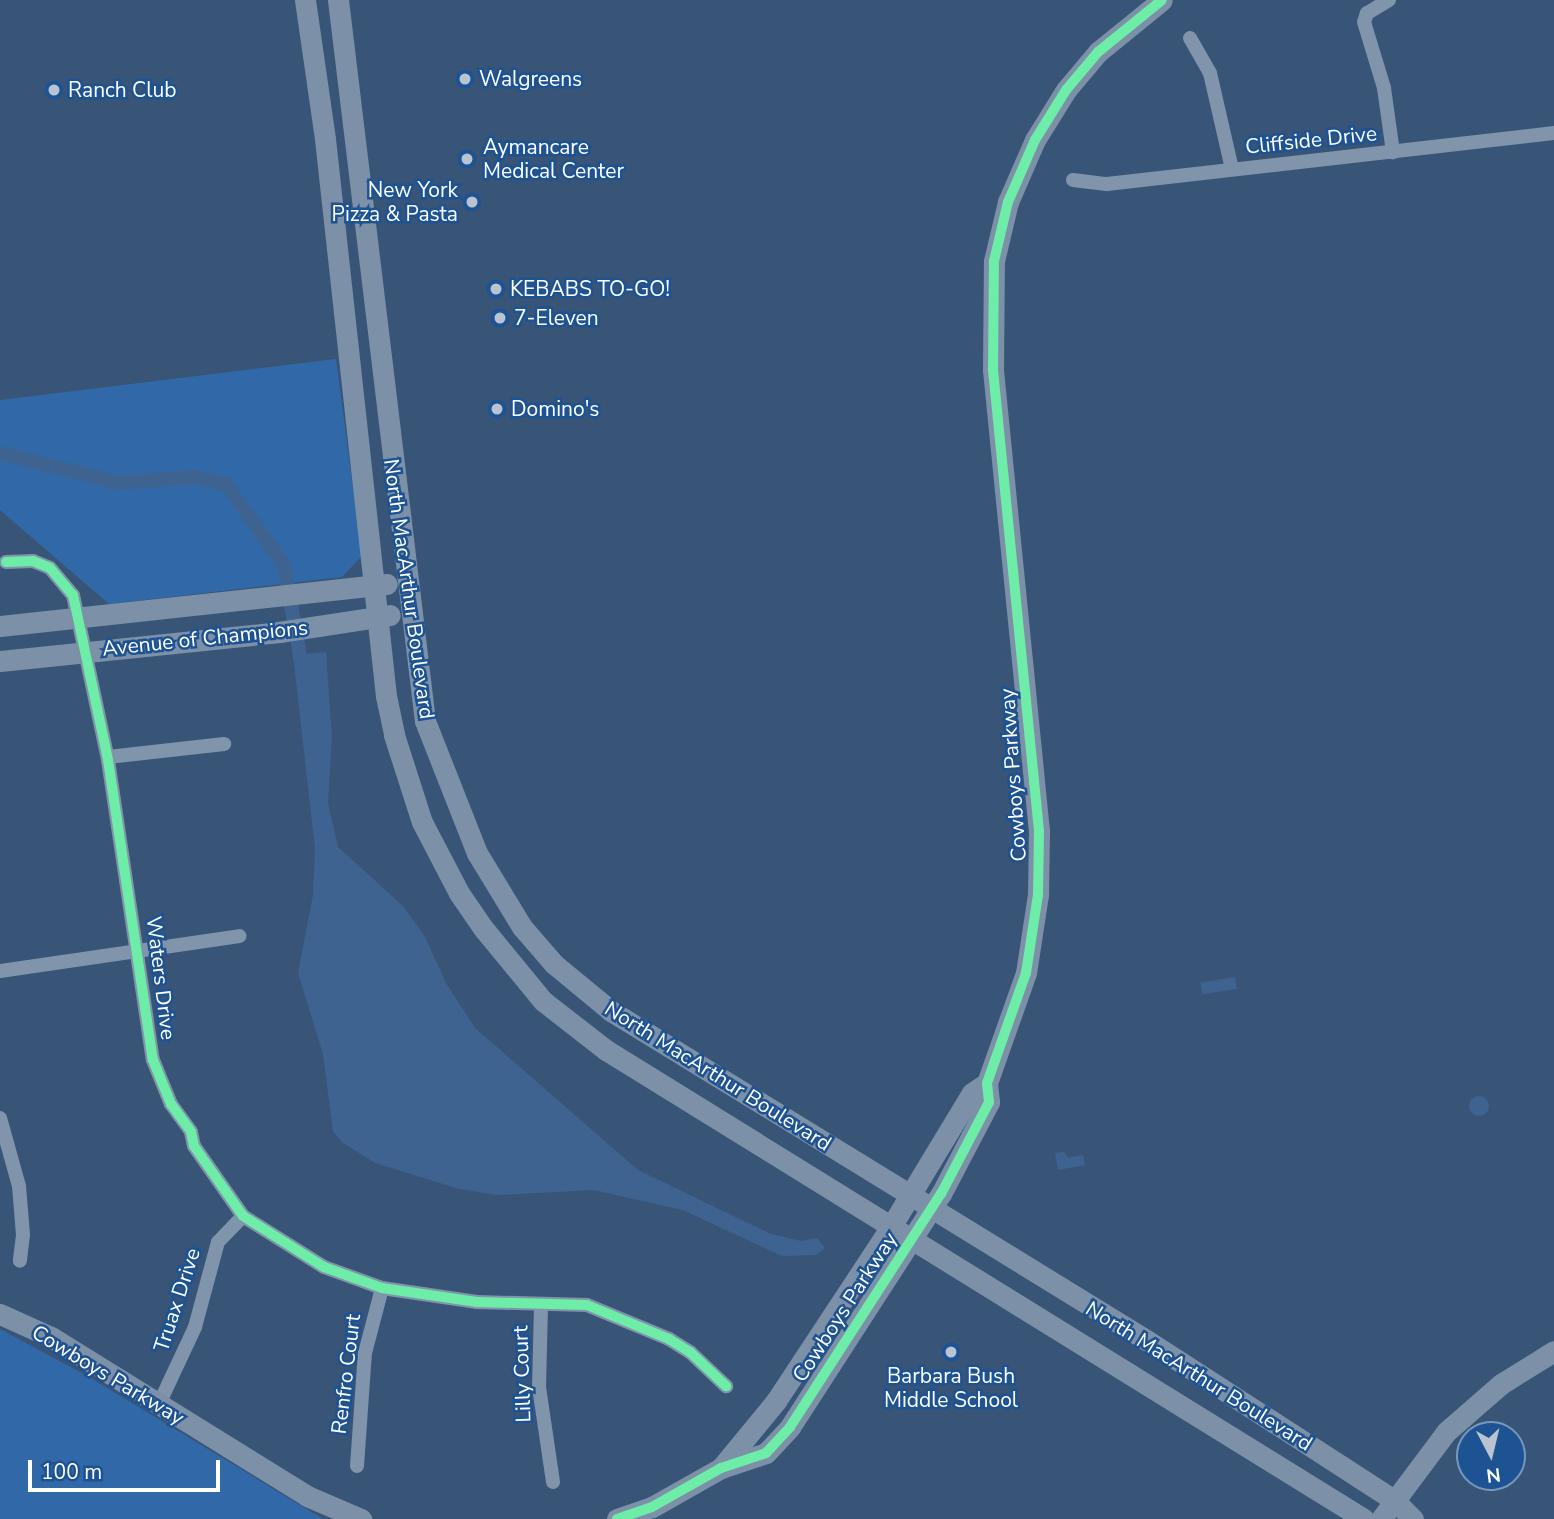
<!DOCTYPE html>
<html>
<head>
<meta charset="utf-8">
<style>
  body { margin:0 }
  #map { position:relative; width:1554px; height:1519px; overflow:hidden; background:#385578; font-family:"Nunito Sans",sans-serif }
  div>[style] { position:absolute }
  .green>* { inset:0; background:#3169a8 }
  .water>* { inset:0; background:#3e6391; transform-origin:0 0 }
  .round { border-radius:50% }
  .canal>* { height:14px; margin:-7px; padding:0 7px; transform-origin:7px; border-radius:7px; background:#3e6391 }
  .street>* { height:14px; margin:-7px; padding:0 7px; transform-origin:7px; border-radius:7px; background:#8094ab }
  .secondary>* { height:21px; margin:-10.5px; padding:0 10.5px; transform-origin:10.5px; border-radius:10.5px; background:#7c90a7 }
  .cycleway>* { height:10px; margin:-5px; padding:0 5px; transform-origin:5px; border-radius:5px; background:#6deda7 }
  .dots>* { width:19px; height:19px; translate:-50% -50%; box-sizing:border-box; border:4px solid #1d5293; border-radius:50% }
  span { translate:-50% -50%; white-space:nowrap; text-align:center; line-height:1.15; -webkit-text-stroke:5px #1d5293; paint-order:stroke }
  .poi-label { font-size:21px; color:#fff }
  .left { translate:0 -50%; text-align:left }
  .right { translate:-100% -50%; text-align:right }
  .street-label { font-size:21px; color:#fff }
  .north { position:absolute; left:1456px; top:1421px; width:70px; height:70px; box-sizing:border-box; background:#1d5293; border:2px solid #7797be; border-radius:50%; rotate:173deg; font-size:19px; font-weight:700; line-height:28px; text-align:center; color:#fff }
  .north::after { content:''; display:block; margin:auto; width:24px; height:32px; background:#b9c4d0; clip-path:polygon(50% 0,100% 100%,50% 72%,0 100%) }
  .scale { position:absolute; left:28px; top:1460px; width:192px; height:32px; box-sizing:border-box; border:4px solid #fff; border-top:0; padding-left:9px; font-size:21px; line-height:24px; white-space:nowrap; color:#fff; -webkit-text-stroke:5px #1d5293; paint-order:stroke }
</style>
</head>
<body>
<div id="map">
  <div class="green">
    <i style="clip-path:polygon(336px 359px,362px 556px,342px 577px,109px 604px,0 510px,0 400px)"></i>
    <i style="clip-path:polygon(0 1329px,89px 1377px,323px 1519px,0 1519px)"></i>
  </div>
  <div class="water">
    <i style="clip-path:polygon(326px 652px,332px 738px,328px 803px,338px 847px,403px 906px,425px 937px,446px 983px,475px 1028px,638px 1170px,771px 1234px,801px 1241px,817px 1238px,825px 1248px,816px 1255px,782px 1256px,683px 1210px,594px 1190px,496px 1195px,456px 1188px,375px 1163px,343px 1143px,333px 1131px,323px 1054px,298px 973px,313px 895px,315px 848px,293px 655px)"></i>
    <i style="left:1235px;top:977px;width:12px;height:35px;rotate:81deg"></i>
    <i class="round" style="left:1469px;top:1096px;width:20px;height:20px"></i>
    <i style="clip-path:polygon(1064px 1152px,1068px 1158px,1083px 1155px,1085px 1165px,1058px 1170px,1055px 1153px)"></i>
  </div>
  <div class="canal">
    <i style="left:0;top:453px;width:123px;rotate:14.1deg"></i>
    <i style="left:119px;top:483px;width:76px;rotate:-4.5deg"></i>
    <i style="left:195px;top:477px;width:32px;rotate:13deg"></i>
    <i style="left:226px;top:484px;width:100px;rotate:54.4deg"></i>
    <i style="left:284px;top:565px;width:110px;rotate:80deg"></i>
  </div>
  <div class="street">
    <i style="left:1389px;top:0;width:26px;rotate:149deg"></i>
    <i style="left:1367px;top:13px;width:9px;rotate:108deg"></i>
    <i style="left:1364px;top:22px;width:69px;rotate:73.1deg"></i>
    <i style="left:1384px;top:88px;width:65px;rotate:82deg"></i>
    <i style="left:1190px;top:38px;width:40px;rotate:60.3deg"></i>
    <i style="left:1210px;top:73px;width:98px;rotate:77.1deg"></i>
    <i style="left:1073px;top:180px;width:34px;rotate:7deg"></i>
    <i style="left:1107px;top:184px;width:450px;rotate:-6.5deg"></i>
    <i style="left:6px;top:562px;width:27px;rotate:-2deg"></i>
    <i style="left:33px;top:561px;width:18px;rotate:22deg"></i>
    <i style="left:50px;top:568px;width:35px;rotate:50deg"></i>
    <i style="left:73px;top:595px;width:169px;rotate:78deg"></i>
    <i style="left:108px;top:760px;width:303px;rotate:81.5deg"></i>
    <i style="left:153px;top:1060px;width:48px;rotate:67.8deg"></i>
    <i style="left:171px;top:1104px;width:34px;rotate:54deg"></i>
    <i style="left:191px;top:1132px;width:14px;rotate:78deg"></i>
    <i style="left:194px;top:1146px;width:85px;rotate:55deg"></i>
    <i style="left:243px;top:1216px;width:96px;rotate:32.2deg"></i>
    <i style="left:324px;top:1267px;width:62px;rotate:19.9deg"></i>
    <i style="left:382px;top:1288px;width:96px;rotate:8.4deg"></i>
    <i style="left:477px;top:1302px;width:110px;rotate:1.6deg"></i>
    <i style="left:587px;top:1305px;width:89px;rotate:22.5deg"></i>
    <i style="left:669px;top:1339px;width:25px;rotate:32deg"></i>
    <i style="left:690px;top:1352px;width:50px;rotate:43.4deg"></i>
    <i style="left:108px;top:757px;width:117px;rotate:-6.4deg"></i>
    <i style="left:0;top:971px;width:242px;rotate:-8.3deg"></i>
    <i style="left:0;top:1118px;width:71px;rotate:74.4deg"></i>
    <i style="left:19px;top:1186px;width:49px;rotate:85.3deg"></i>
    <i style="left:23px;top:1235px;width:26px;rotate:97deg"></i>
    <i style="left:541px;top:1306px;width:81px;rotate:91.4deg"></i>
    <i style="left:539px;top:1387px;width:96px;rotate:81.6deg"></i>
    <i style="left:159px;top:1404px;width:85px;rotate:-64.9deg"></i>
    <i style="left:195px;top:1327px;width:88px;rotate:-74.9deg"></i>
    <i style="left:218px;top:1242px;width:36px;rotate:-46deg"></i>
    <i style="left:357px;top:1466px;width:113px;rotate:-86deg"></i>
    <i style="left:365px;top:1353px;width:67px;rotate:-75.3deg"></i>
  </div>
  <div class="secondary">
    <i style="left:305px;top:0;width:140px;rotate:81.8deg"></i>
    <i style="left:325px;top:139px;width:560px;rotate:83.75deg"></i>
    <i style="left:386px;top:696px;width:40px;rotate:78deg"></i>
    <i style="left:394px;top:735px;width:91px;rotate:72.2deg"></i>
    <i style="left:422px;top:822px;width:80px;rotate:62.5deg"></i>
    <i style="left:459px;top:893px;width:42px;rotate:55.6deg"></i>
    <i style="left:483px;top:928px;width:94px;rotate:50.6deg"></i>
    <i style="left:543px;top:1001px;width:80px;rotate:37.9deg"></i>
    <i style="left:606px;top:1050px;width:891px;rotate:31.75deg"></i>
    <i style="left:338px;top:0;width:726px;rotate:83.12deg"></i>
    <i style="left:425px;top:721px;width:142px;rotate:68.5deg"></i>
    <i style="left:477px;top:853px;width:87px;rotate:58.7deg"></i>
    <i style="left:522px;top:927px;width:49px;rotate:49.1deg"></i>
    <i style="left:554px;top:964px;width:74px;rotate:39.5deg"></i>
    <i style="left:611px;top:1011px;width:630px;rotate:31.57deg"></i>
    <i style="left:1148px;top:1341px;width:293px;rotate:32.9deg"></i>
    <i style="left:1394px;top:1500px;width:27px;rotate:45deg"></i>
    <i style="left:0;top:626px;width:389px;rotate:-6.2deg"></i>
    <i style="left:0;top:661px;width:281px;rotate:-5.9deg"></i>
    <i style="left:279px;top:632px;width:112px;rotate:-8.7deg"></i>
    <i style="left:0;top:1314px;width:56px;rotate:24.3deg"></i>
    <i style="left:51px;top:1337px;width:301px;rotate:31.8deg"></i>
    <i style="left:307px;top:1496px;width:59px;rotate:23.1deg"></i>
    <i style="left:721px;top:1468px;width:87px;rotate:-50.6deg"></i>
    <i style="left:776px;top:1401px;width:211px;rotate:-56.6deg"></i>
    <i style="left:892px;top:1225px;width:154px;rotate:-58.8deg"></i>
    <i style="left:972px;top:1093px;width:18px;rotate:-34deg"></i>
    <i style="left:617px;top:1519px;width:37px;rotate:-19deg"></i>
    <i style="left:652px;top:1507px;width:79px;rotate:-29.5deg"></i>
    <i style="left:721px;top:1468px;width:47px;rotate:-18.4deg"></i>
    <i style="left:766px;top:1453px;width:35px;rotate:-47deg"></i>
    <i style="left:790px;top:1427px;width:278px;rotate:-57.1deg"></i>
    <i style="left:941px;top:1194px;width:104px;rotate:-62.4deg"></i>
    <i style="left:989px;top:1102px;width:19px;rotate:-96deg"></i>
    <i style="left:987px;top:1083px;width:117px;rotate:-70.5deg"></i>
    <i style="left:1026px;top:973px;width:79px;rotate:-81.3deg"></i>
    <i style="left:1038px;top:895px;width:64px;rotate:-89.1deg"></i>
    <i style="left:1039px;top:831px;width:463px;rotate:-95.7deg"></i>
    <i style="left:993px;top:370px;width:109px;rotate:-89.5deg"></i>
    <i style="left:994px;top:261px;width:61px;rotate:-76.7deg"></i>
    <i style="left:1008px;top:202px;width:68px;rotate:-66.5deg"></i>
    <i style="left:1035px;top:140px;width:59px;rotate:-58.2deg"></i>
    <i style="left:1066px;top:90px;width:50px;rotate:-49.9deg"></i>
    <i style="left:1098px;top:52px;width:82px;rotate:-39.1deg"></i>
    <i style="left:1381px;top:1519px;width:109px;rotate:-53.2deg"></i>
    <i style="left:1446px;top:1432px;width:73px;rotate:-41.1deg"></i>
    <i style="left:1501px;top:1384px;width:62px;rotate:-31.9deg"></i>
  </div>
  <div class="cycleway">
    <i style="left:6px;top:562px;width:27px;rotate:-2deg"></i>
    <i style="left:33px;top:561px;width:18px;rotate:22deg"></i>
    <i style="left:50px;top:568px;width:35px;rotate:50deg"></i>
    <i style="left:73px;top:595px;width:169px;rotate:78deg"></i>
    <i style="left:108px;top:760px;width:303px;rotate:81.5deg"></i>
    <i style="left:153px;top:1060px;width:48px;rotate:67.8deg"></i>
    <i style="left:171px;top:1104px;width:34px;rotate:54deg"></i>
    <i style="left:191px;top:1132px;width:14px;rotate:78deg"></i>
    <i style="left:194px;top:1146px;width:85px;rotate:55deg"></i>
    <i style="left:243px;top:1216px;width:96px;rotate:32.2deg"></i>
    <i style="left:324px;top:1267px;width:62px;rotate:19.9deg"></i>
    <i style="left:382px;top:1288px;width:96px;rotate:8.4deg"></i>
    <i style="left:477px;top:1302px;width:110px;rotate:1.6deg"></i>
    <i style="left:587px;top:1305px;width:89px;rotate:22.5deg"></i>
    <i style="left:669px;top:1339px;width:25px;rotate:32deg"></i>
    <i style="left:690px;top:1352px;width:50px;rotate:43.4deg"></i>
    <i style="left:617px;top:1519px;width:37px;rotate:-19deg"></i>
    <i style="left:652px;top:1507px;width:79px;rotate:-29.5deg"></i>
    <i style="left:721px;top:1468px;width:47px;rotate:-18.4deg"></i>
    <i style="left:766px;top:1453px;width:35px;rotate:-47deg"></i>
    <i style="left:790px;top:1427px;width:278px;rotate:-57.1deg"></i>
    <i style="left:941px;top:1194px;width:104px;rotate:-62.4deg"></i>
    <i style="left:989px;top:1102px;width:19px;rotate:-96deg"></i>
    <i style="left:987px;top:1083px;width:117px;rotate:-70.5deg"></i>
    <i style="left:1026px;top:973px;width:79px;rotate:-81.3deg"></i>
    <i style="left:1038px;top:895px;width:64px;rotate:-89.1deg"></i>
    <i style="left:1039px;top:831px;width:463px;rotate:-95.7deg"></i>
    <i style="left:993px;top:370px;width:109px;rotate:-89.5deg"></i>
    <i style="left:994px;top:261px;width:61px;rotate:-76.7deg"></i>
    <i style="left:1008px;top:202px;width:68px;rotate:-66.5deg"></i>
    <i style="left:1035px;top:140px;width:59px;rotate:-58.2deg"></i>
    <i style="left:1066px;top:90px;width:50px;rotate:-49.9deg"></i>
    <i style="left:1098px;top:52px;width:82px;rotate:-39.1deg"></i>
  </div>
  <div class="dots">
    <i style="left:465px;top:79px;background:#b9c4d0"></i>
    <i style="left:54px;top:90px;background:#b9c4d0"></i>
    <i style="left:467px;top:159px;background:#b9c4d0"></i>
    <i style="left:472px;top:202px;background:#b9c4d0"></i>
    <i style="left:496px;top:289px;background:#b9c4d0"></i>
    <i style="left:500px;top:318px;background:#b9c4d0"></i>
    <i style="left:497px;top:409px;background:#b9c4d0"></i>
    <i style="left:951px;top:1352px;background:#b9c4d0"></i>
  </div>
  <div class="poi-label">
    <span class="left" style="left:479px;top:79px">Walgreens</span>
    <span class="left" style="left:68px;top:90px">Ranch Club</span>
    <span class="left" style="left:483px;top:159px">Aymancare<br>Medical Center</span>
    <span class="right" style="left:458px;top:202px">New York<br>Pizza &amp; Pasta</span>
    <span class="left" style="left:510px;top:289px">KEBABS TO-GO!</span>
    <span class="left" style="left:514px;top:318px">7-Eleven</span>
    <span class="left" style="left:511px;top:409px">Domino's</span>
    <span style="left:951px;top:1388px">Barbara Bush<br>Middle School</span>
  </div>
  <div class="street-label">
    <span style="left:1311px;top:140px;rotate:-6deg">Cliffside Drive</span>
    <span style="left:409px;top:589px;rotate:82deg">North MacArthur Boulevard</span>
    <span style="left:205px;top:638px;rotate:-6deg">Avenue of Champions</span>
    <span style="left:1013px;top:775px;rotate:-94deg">Cowboys Parkway</span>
    <span style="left:161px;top:978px;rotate:83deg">Waters Drive</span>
    <span style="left:718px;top:1076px;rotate:32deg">North MacArthur Boulevard</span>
    <span style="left:177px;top:1300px;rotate:-72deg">Truax Drive</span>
    <span style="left:845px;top:1307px;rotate:-57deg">Cowboys Parkway</span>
    <span style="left:346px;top:1374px;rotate:-83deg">Renfro Court</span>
    <span style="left:522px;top:1374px;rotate:-92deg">Lilly Court</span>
    <span style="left:108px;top:1375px;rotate:31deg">Cowboys Parkway</span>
    <span style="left:1199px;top:1376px;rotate:32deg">North MacArthur Boulevard</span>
  </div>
  <div class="north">N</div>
  <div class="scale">100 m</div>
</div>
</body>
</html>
